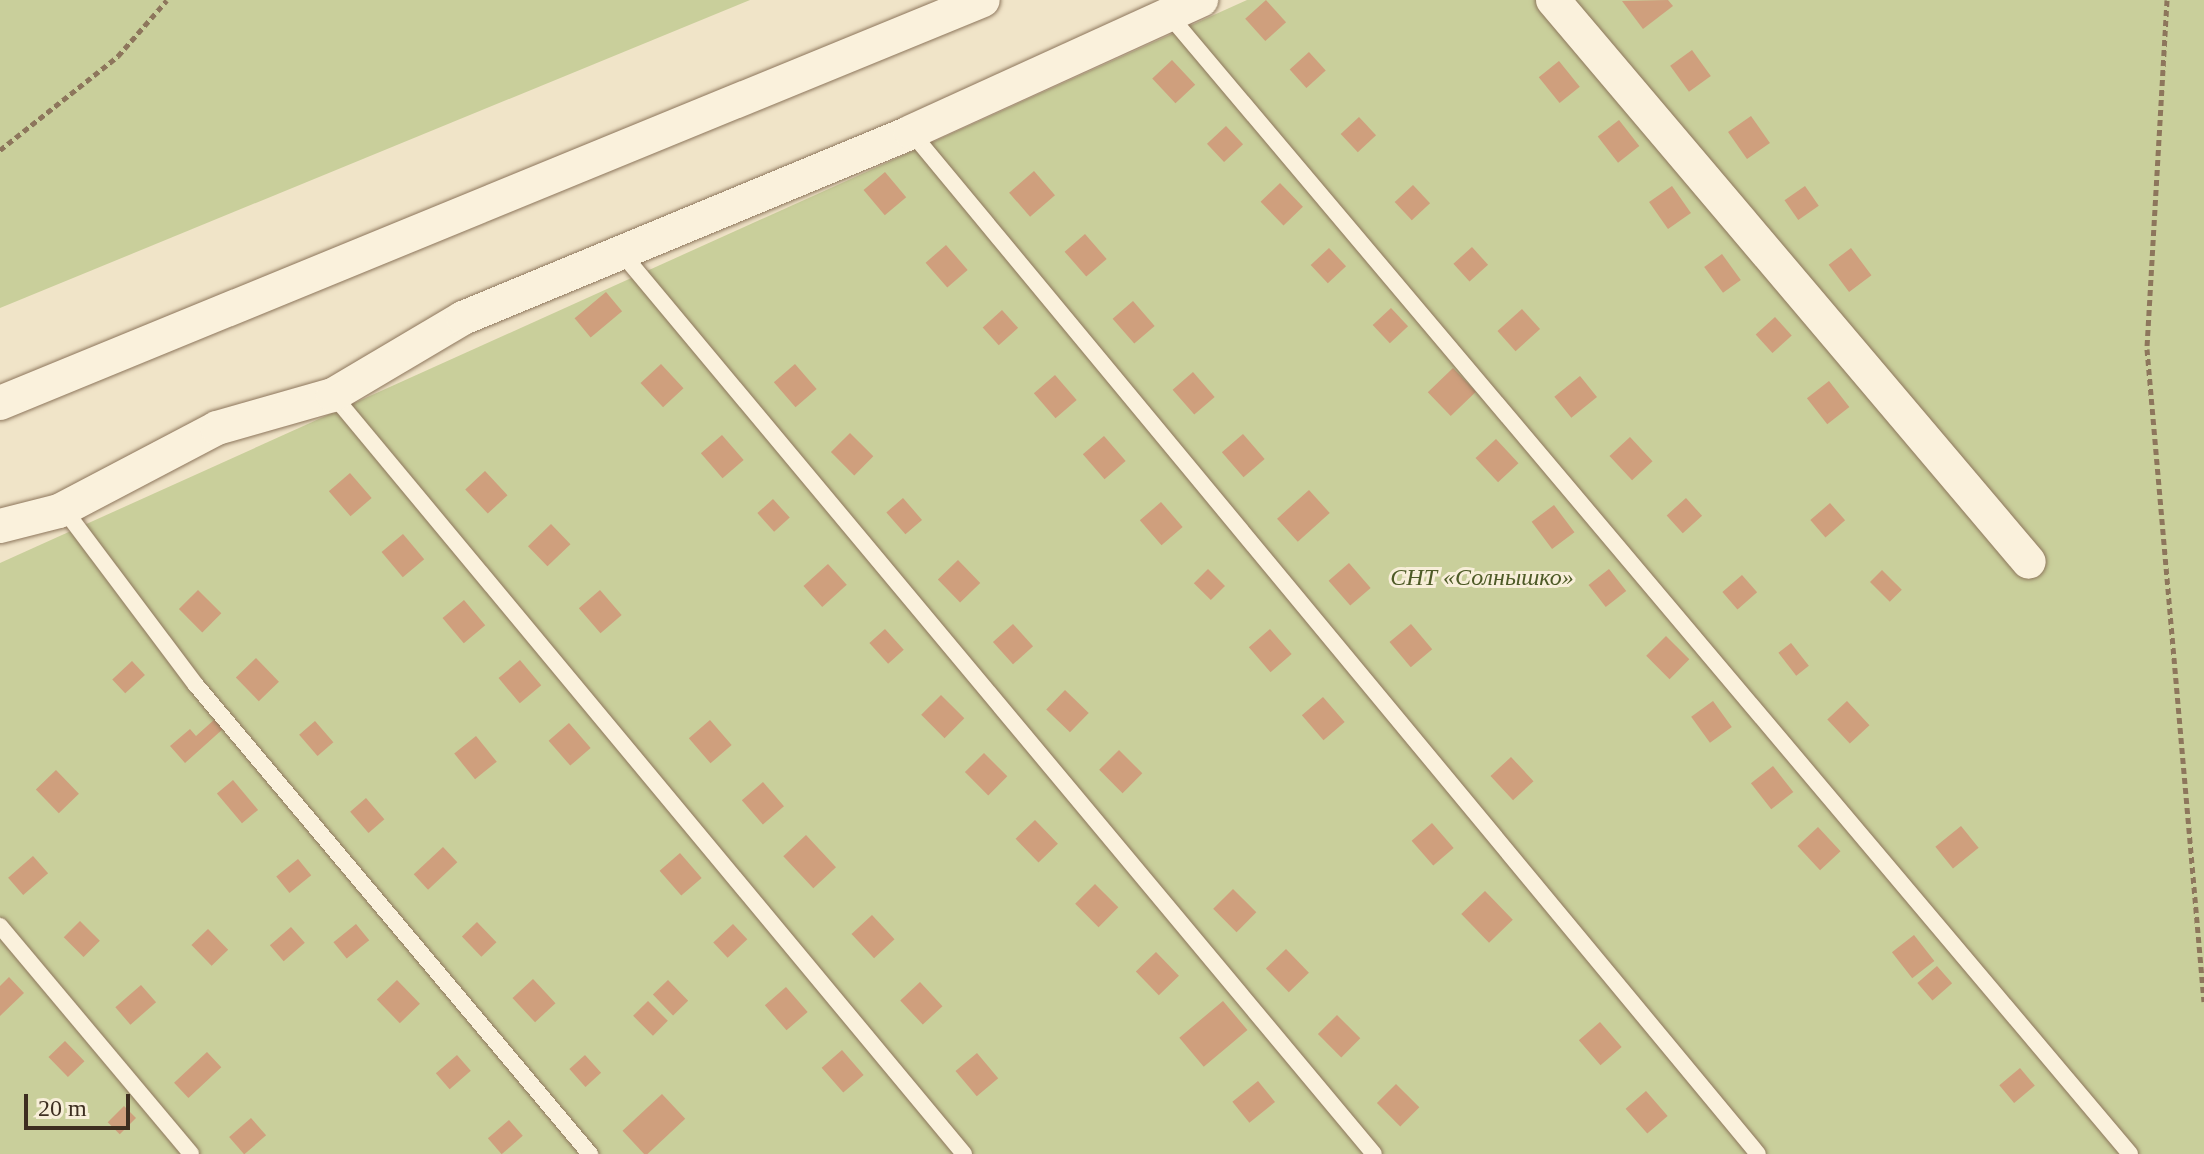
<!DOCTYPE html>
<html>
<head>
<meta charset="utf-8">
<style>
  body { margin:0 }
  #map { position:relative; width:2204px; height:1154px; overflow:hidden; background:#f0e4c8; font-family:"Times New Roman",serif }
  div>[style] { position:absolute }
  .green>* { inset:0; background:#c9cf9b }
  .building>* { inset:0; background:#cf9f7d; transform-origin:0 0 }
  .path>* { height:5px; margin-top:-2.5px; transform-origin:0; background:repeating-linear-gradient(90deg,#8d765c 0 6px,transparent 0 10px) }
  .roads { filter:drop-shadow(0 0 2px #8d765c) drop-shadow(0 0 2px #8d765c) }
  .service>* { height:16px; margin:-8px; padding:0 8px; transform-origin:8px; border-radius:8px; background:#faf1dc }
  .minor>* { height:34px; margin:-17px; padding:0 17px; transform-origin:17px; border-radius:17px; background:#faf1dc }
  span { translate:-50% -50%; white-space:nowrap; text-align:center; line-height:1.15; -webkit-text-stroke:6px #f7eed8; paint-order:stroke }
  .park-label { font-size:24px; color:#4d5a26; font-style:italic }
  .scale { position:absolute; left:24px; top:1094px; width:106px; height:36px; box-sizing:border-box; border:4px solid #3d2e20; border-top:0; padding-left:10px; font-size:24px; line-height:28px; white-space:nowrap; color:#3d2e20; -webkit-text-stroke:6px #f7eed8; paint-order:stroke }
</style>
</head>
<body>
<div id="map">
  <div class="green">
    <i style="clip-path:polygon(0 0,750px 0,0 308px)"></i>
    <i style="clip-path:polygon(1247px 0,2204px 0,2204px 1154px,0 1154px,0 563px)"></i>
  </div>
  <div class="building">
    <i style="left:1266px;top:0;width:30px;height:28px;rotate:48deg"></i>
    <i style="clip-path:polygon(1668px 0,1673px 6px,1643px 29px,1622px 1px)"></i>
    <i style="left:1692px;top:50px;width:32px;height:27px;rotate:54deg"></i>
    <i style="left:1309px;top:52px;width:25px;height:26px;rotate:48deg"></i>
    <i style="left:1172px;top:60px;width:34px;height:27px;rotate:47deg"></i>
    <i style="left:1559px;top:61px;width:33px;height:26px;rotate:51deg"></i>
    <i style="left:1751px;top:116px;width:33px;height:28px;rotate:55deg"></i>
    <i style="left:1359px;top:117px;width:25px;height:25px;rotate:47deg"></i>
    <i style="left:1619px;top:120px;width:33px;height:27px;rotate:52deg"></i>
    <i style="left:1226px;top:126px;width:25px;height:26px;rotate:47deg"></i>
    <i style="left:1034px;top:171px;width:32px;height:33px;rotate:49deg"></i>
    <i style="left:885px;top:172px;width:33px;height:28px;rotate:50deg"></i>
    <i style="left:1280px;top:183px;width:33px;height:27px;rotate:46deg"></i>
    <i style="left:1413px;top:185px;width:25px;height:25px;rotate:47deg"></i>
    <i style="left:1672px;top:186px;width:33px;height:28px;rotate:55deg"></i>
    <i style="left:1805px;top:186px;width:24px;height:25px;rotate:55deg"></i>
    <i style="left:1085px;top:234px;width:33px;height:27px;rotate:49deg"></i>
    <i style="left:946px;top:245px;width:33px;height:27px;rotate:49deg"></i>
    <i style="left:1472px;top:247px;width:24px;height:25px;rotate:48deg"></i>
    <i style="left:1329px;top:248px;width:25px;height:25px;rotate:47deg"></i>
    <i style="left:1851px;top:248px;width:34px;height:28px;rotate:53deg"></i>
    <i style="left:1722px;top:254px;width:32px;height:22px;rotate:54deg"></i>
    <i style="left:606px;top:292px;width:25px;height:41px;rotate:50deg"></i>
    <i style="left:1133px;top:301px;width:33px;height:27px;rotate:49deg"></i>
    <i style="left:1391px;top:308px;width:25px;height:25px;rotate:47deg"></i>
    <i style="left:1522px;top:309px;width:27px;height:33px;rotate:48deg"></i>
    <i style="left:1002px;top:310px;width:24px;height:26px;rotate:48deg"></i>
    <i style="left:1775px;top:317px;width:25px;height:26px;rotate:48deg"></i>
    <i style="left:661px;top:364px;width:33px;height:28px;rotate:47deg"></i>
    <i style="left:795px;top:364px;width:33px;height:28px;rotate:49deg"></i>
    <i style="left:1453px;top:368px;width:33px;height:35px;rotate:46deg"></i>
    <i style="left:1193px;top:372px;width:33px;height:27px;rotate:49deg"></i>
    <i style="left:1055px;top:375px;width:33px;height:28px;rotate:49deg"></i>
    <i style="left:1580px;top:376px;width:27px;height:33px;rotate:51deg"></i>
    <i style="left:1829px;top:381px;width:33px;height:28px;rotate:52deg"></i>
    <i style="left:850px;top:433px;width:33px;height:27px;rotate:45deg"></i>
    <i style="left:1243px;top:434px;width:33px;height:28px;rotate:49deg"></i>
    <i style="left:722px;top:435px;width:33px;height:28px;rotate:49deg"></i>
    <i style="left:1104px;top:436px;width:33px;height:28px;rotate:49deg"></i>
    <i style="left:1630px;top:437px;width:33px;height:28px;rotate:47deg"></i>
    <i style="left:1496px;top:439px;width:33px;height:28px;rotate:47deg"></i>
    <i style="left:485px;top:471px;width:33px;height:27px;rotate:47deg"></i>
    <i style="left:350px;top:473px;width:33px;height:28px;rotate:49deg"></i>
    <i style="left:1309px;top:490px;width:31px;height:43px;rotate:48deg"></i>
    <i style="left:903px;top:498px;width:29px;height:22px;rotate:49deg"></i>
    <i style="left:1686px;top:498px;width:24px;height:26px;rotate:48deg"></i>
    <i style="left:773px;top:499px;width:25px;height:21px;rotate:48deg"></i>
    <i style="left:1161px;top:502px;width:33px;height:28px;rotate:49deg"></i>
    <i style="left:1830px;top:503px;width:23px;height:26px;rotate:49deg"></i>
    <i style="left:1554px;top:505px;width:34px;height:28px;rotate:53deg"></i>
    <i style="left:551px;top:524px;width:28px;height:32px;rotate:46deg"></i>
    <i style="left:403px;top:534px;width:33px;height:28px;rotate:50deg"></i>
    <i style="left:958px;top:560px;width:32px;height:28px;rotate:46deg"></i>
    <i style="left:1349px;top:563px;width:33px;height:27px;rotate:49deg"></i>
    <i style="left:828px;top:564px;width:28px;height:33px;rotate:48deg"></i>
    <i style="left:1208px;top:569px;width:24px;height:20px;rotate:45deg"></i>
    <i style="left:1609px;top:569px;width:28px;height:26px;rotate:52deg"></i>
    <i style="left:1882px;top:570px;width:28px;height:17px;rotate:45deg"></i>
    <i style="left:1742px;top:575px;width:23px;height:26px;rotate:49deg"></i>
    <i style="left:198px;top:590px;width:33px;height:27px;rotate:45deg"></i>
    <i style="left:600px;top:590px;width:33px;height:28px;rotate:49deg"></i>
    <i style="left:464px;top:600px;width:33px;height:28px;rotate:50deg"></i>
    <i style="left:1013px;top:624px;width:30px;height:27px;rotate:48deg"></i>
    <i style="left:1411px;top:624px;width:33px;height:28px;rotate:50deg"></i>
    <i style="left:885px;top:629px;width:28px;height:21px;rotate:48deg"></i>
    <i style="left:1270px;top:629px;width:33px;height:28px;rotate:49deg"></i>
    <i style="left:1666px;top:636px;width:33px;height:28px;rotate:45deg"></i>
    <i style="left:1791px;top:643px;width:29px;height:16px;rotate:52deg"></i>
    <i style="left:256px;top:658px;width:33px;height:28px;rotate:46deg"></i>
    <i style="left:520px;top:660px;width:33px;height:28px;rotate:50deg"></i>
    <i style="left:132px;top:661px;width:19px;height:27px;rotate:47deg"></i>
    <i style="left:1065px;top:690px;width:33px;height:27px;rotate:44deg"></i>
    <i style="left:941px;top:695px;width:33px;height:28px;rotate:45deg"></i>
    <i style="left:1323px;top:697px;width:33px;height:28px;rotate:49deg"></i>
    <i style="left:1713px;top:701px;width:32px;height:27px;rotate:54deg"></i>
    <i style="left:1847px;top:701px;width:33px;height:27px;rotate:47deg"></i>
    <i style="clip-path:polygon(215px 719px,224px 728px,185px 763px,170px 746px,190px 729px,196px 736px)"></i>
    <i style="left:710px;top:720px;width:33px;height:28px;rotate:49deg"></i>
    <i style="left:315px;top:721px;width:28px;height:21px;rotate:49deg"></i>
    <i style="left:569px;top:723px;width:33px;height:27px;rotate:49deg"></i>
    <i style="left:476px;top:736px;width:33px;height:28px;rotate:51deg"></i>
    <i style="left:1119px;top:750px;width:33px;height:28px;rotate:45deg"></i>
    <i style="left:984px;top:753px;width:33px;height:27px;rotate:45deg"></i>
    <i style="left:1511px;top:757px;width:33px;height:28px;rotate:47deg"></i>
    <i style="left:1773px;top:766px;width:33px;height:28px;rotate:52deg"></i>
    <i style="left:56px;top:770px;width:33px;height:28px;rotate:46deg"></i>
    <i style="left:233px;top:780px;width:39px;height:21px;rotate:50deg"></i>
    <i style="left:763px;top:782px;width:32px;height:28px;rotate:49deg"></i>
    <i style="left:366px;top:798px;width:28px;height:21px;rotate:49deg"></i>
    <i style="left:1035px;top:820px;width:33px;height:27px;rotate:46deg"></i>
    <i style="left:1432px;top:823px;width:33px;height:27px;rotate:49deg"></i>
    <i style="left:1961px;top:826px;width:28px;height:33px;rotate:51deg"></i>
    <i style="left:1818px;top:827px;width:33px;height:28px;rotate:47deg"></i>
    <i style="left:806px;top:835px;width:44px;height:31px;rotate:47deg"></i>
    <i style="left:443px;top:847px;width:21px;height:40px;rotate:47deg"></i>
    <i style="left:680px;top:853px;width:33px;height:27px;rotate:49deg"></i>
    <i style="left:33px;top:856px;width:23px;height:33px;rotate:49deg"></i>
    <i style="left:298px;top:859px;width:21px;height:28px;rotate:51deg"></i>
    <i style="left:1095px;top:884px;width:33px;height:28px;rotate:45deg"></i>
    <i style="left:1233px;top:889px;width:33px;height:28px;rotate:45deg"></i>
    <i style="left:1485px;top:891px;width:40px;height:33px;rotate:46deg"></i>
    <i style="left:872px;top:915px;width:33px;height:28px;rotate:47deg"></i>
    <i style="left:80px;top:921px;width:28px;height:23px;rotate:45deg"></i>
    <i style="left:477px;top:922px;width:28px;height:21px;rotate:46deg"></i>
    <i style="left:356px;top:924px;width:21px;height:29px;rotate:51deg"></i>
    <i style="left:733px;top:924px;width:21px;height:27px;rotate:47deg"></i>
    <i style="left:291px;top:927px;width:21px;height:28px;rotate:49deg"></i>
    <i style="left:208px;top:929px;width:29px;height:23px;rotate:46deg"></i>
    <i style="left:1914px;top:935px;width:33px;height:28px;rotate:52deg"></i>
    <i style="left:1286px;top:949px;width:33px;height:28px;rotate:46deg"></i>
    <i style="left:1156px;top:952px;width:33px;height:28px;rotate:46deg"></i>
    <i style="left:1937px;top:966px;width:23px;height:26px;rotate:49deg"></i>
    <i style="clip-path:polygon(9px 977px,24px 993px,0 1016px,0 986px)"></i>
    <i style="left:533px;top:979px;width:33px;height:28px;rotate:47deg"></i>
    <i style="left:397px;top:980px;width:33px;height:28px;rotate:46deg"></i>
    <i style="left:668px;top:980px;width:29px;height:21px;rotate:46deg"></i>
    <i style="left:920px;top:982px;width:33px;height:27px;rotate:47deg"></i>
    <i style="left:141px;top:985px;width:23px;height:34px;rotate:49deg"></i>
    <i style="left:786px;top:987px;width:33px;height:28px;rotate:49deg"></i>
    <i style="left:648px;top:1001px;width:28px;height:21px;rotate:45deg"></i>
    <i style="left:1223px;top:1001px;width:38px;height:57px;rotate:50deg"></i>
    <i style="left:1337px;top:1015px;width:33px;height:27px;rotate:45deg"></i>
    <i style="left:1600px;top:1022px;width:33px;height:28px;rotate:49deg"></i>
    <i style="left:65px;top:1041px;width:28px;height:23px;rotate:46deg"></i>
    <i style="left:842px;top:1050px;width:33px;height:27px;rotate:49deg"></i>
    <i style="left:207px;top:1052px;width:21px;height:45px;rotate:47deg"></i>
    <i style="left:977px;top:1053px;width:33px;height:28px;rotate:50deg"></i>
    <i style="left:457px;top:1055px;width:21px;height:28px;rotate:49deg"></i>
    <i style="left:585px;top:1055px;width:24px;height:21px;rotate:48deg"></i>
    <i style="left:2020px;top:1068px;width:23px;height:27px;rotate:50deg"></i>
    <i style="left:1258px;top:1081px;width:27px;height:33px;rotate:51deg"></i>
    <i style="left:1396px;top:1084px;width:33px;height:27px;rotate:45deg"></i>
    <i style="left:1646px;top:1091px;width:33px;height:27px;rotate:49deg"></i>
    <i style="left:662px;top:1094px;width:34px;height:54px;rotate:47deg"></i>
    <i style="left:124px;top:1106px;width:17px;height:23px;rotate:45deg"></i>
    <i style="left:251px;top:1118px;width:23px;height:29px;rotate:49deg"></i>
    <i style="left:509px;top:1120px;width:21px;height:28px;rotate:49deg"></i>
  </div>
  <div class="path">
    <i style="left:2167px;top:0;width:350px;rotate:93.3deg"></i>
    <i style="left:2147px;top:349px;width:655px;rotate:85.01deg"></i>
    <i style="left:0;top:150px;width:151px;rotate:-38.5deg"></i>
    <i style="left:118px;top:56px;width:74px;rotate:-48.8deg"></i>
  </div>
  <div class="roads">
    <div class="service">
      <i style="left:1169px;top:15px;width:1490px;rotate:49.84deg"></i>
      <i style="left:911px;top:132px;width:1327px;rotate:50.35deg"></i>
      <i style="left:620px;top:251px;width:1176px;rotate:50.14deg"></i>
      <i style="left:333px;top:395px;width:987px;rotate:50.26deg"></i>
      <i style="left:63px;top:508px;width:221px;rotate:53.1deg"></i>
      <i style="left:196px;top:685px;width:613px;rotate:49.97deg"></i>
      <i style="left:0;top:926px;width:297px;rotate:50deg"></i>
    </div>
    <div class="minor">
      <i style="left:1553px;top:0;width:736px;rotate:49.74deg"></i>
      <i style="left:0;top:403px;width:1062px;rotate:-22.29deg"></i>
      <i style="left:0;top:526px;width:61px;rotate:-14.3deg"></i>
      <i style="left:59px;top:511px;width:178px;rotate:-27.7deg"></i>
      <i style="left:217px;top:428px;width:121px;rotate:-15.9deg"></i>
      <i style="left:333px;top:395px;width:151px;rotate:-30.6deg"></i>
      <i style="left:463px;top:318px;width:485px;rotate:-22.5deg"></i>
      <i style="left:911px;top:132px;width:319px;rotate:-24.5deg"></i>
    </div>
  </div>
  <div class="park-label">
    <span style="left:1482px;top:578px">СНТ «Солнышко»</span>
  </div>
  <div class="scale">20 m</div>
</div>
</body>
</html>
